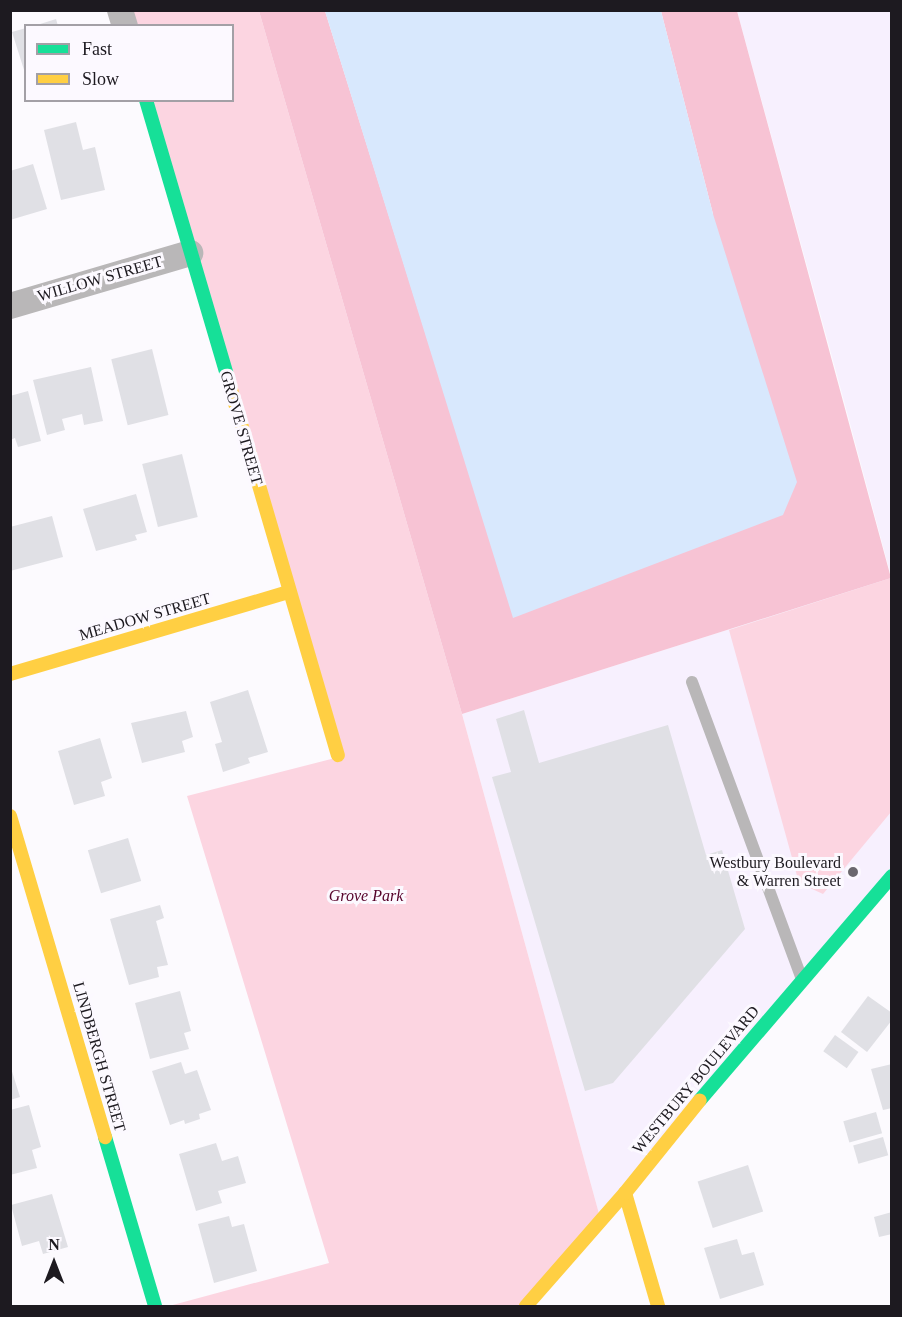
<!DOCTYPE html>
<html>
<head>
<meta charset="utf-8">
<style>
  body { margin:0 }
  #map { position:relative; width:902px; height:1317px; overflow:hidden; background:#fcfafe; font-family:"Times New Roman",serif }
  div>[style] { position:absolute }
  .built>* { inset:0; background:#f7f0fe }
  .green>* { inset:0; background:#fcd5e1 }
  .forest>* { inset:0; background:#f7c3d4 }
  .water>* { inset:0; background:#d8e8fd }
  .building>* { inset:0; background:#e0e0e5; transform-origin:0 0 }
  .lane>* { height:12px; margin:-6px; padding:0 6px; transform-origin:6px; border-radius:6px; background:#b9b7b8 }
  .street>* { height:26px; margin:-13px; padding:0 13px; transform-origin:13px; border-radius:13px; background:#b9b7b8 }
  .fast>* { height:14px; margin:-7px; padding:0 7px; transform-origin:7px; border-radius:7px; background:#16e098 }
  .slow>* { height:14px; margin:-7px; padding:0 7px; transform-origin:7px; border-radius:7px; background:#ffcf43 }
  .dots>* { width:16px; height:16px; translate:-50% -50%; box-sizing:border-box; border:3px solid #fcf9ff; border-radius:50% }
  span { translate:-50% -50%; white-space:nowrap; text-align:center; line-height:1.15; -webkit-text-stroke:6px #fcf9ff; paint-order:stroke }
  .street-label { font-size:16px; color:#1d1a20 }
  .poi-label { font-size:16px; color:#1d1a20 }
  .right { translate:-100% -50%; text-align:right }
  .park-label { font-size:16px; color:#550129; font-style:italic }
  .frame { position:absolute; inset:0; border:12px solid #1d1a20; pointer-events:none }
  .legend { position:absolute; left:24px; top:24px; width:210px; height:78px; box-sizing:border-box; background:#fcf9ff; border:2px solid #a3a0a6; margin:0; padding:8px 10px; list-style:none; font-size:18px; color:#1d1a20 }
  .legend li { display:flex; align-items:center; gap:12px; height:30px }
  .legend b { width:30px; border:2px solid #a3a0a6 }
  .north { position:absolute; left:24px; top:1233px; width:60px; height:60px; -webkit-text-stroke:4px #fcf9ff; paint-order:stroke; rotate:0deg; font-size:16px; font-weight:700; line-height:24px; text-align:center; color:#1d1a20 }
  .north::after { content:''; display:block; margin:auto; width:21px; height:27px; background:#1d1a20; clip-path:polygon(50% 0,100% 100%,50% 72%,0 100%) }
</style>
</head>
<body>
<div id="map">
  <div class="built">
    <i style="clip-path:polygon(737px 11px,891px 11px,891px 576px,837px 375px)"></i>
    <i style="clip-path:polygon(891px 578px,891px 876px,601px 1221px,462px 714px)"></i>
  </div>
  <div class="green">
    <i style="clip-path:polygon(120px 11px,259px 11px,462px 714px,601px 1221px,526px 1306px,169px 1306px,329px 1263px,187px 796px,339px 757px,146px 101px,232px 100px,232px 26px,124px 25px)"></i>
    <i style="clip-path:polygon(891px 578px,891px 812px,823px 894px,799px 883px,729px 630px)"></i>
  </div>
  <div class="forest">
    <i style="clip-path:polygon(259px 11px,325px 11px,514px 617px,713px 214px,661px 11px,737px 11px,891px 578px,462px 714px)"></i>
  </div>
  <div class="water">
    <i style="clip-path:polygon(325px 11px,661px 11px,713px 214px,797px 482px,783px 515px,513px 618px)"></i>
  </div>
  <div class="building">
    <i style="clip-path:polygon(56px 19px,58px 26px,37px 26px,37px 25px)"></i>
    <i style="clip-path:polygon(26px 28px,26px 73px,25px 73px,12px 32px)"></i>
    <i style="clip-path:polygon(76px 122px,83px 150px,95px 147px,105px 190px,61px 200px,44px 130px)"></i>
    <i style="clip-path:polygon(33px 164px,47px 209px,10px 220px,10px 171px)"></i>
    <i style="left:152px;top:349px;width:68px;height:42px;rotate:76deg"></i>
    <i style="clip-path:polygon(91px 367px,103px 421px,84px 425px,82px 414px,62px 419px,65px 430px,47px 435px,33px 380px)"></i>
    <i style="clip-path:polygon(28px 391px,41px 441px,18px 447px,15px 438px,10px 440px,10px 396px)"></i>
    <i style="left:182px;top:454px;width:65px;height:41px;rotate:76deg"></i>
    <i style="clip-path:polygon(136px 494px,147px 532px,135px 535px,137px 540px,96px 551px,83px 509px)"></i>
    <i style="clip-path:polygon(52px 516px,63px 557px,10px 571px,10px 527px)"></i>
    <i style="clip-path:polygon(248px 690px,268px 752px,248px 758px,250px 763px,223px 772px,215px 744px,222px 742px,210px 702px)"></i>
    <i style="clip-path:polygon(524px 710px,539px 763px,668px 725px,706px 855px,722px 850px,745px 929px,613px 1083px,585px 1091px,492px 777px,511px 772px,496px 719px)"></i>
    <i style="clip-path:polygon(186px 711px,193px 737px,182px 741px,185px 752px,142px 763px,131px 723px)"></i>
    <i style="clip-path:polygon(100px 738px,112px 778px,101px 782px,105px 796px,74px 805px,58px 751px)"></i>
    <i style="left:128px;top:838px;width:45px;height:42px;rotate:73deg"></i>
    <i style="clip-path:polygon(160px 905px,164px 918px,156px 921px,168px 965px,157px 967px,159px 977px,129px 985px,110px 919px)"></i>
    <i style="clip-path:polygon(180px 991px,191px 1031px,184px 1033px,189px 1049px,150px 1059px,135px 1003px)"></i>
    <i style="clip-path:polygon(868px 996px,892px 1013px,892px 1020px,867px 1052px,841px 1032px)"></i>
    <i style="left:835px;top:1035px;width:29px;height:20px;rotate:36deg"></i>
    <i style="clip-path:polygon(181px 1062px,185px 1074px,197px 1070px,211px 1110px,199px 1114px,200px 1119px,185px 1124px,184px 1120px,170px 1125px,152px 1071px)"></i>
    <i style="clip-path:polygon(892px 1064px,892px 1108px,883px 1110px,871px 1069px)"></i>
    <i style="clip-path:polygon(10px 1065px,20px 1097px,10px 1100px)"></i>
    <i style="clip-path:polygon(29px 1105px,41px 1147px,32px 1150px,37px 1168px,10px 1175px,10px 1110px)"></i>
    <i style="left:876px;top:1112px;width:22px;height:34px;rotate:74deg"></i>
    <i style="left:883px;top:1137px;width:19px;height:31px;rotate:74deg"></i>
    <i style="clip-path:polygon(216px 1143px,222px 1161px,238px 1156px,246px 1183px,218px 1191px,222px 1203px,196px 1211px,179px 1154px)"></i>
    <i style="left:748px;top:1165px;width:49px;height:53px;rotate:72deg"></i>
    <i style="clip-path:polygon(52px 1194px,68px 1247px,43px 1254px,39px 1241px,22px 1246px,11px 1205px)"></i>
    <i style="clip-path:polygon(892px 1212px,892px 1234px,879px 1237px,874px 1217px)"></i>
    <i style="clip-path:polygon(229px 1216px,232px 1227px,244px 1224px,257px 1271px,214px 1283px,198px 1224px)"></i>
    <i style="clip-path:polygon(737px 1239px,742px 1255px,754px 1252px,764px 1285px,720px 1299px,704px 1248px)"></i>
  </div>
  <div class="lane">
    <i style="left:692px;top:682px;width:314px;rotate:69.7deg"></i>
  </div>
  <div class="street">
    <i style="left:120px;top:10px;width:17px;rotate:73deg"></i>
    <i style="left:10px;top:306px;width:188px;rotate:-16.4deg"></i>
  </div>
  <div class="fast">
    <i style="left:146px;top:100px;width:288px;rotate:73.6deg"></i>
    <i style="left:700px;top:1100px;width:295px;rotate:-49.4deg"></i>
    <i style="left:105px;top:1137px;width:176px;rotate:73.5deg"></i>
  </div>
  <div class="slow">
    <i style="left:227px;top:376px;width:395px;rotate:73.7deg"></i>
    <i style="left:10px;top:674px;width:291px;rotate:-16.4deg"></i>
    <i style="left:10px;top:816px;width:335px;rotate:73.5deg"></i>
    <i style="left:625px;top:1193px;width:118px;rotate:73.7deg"></i>
    <i style="left:526px;top:1306px;width:150px;rotate:-48.8deg"></i>
    <i style="left:625px;top:1193px;width:119px;rotate:-51.1deg"></i>
  </div>
  <div class="dots">
    <i style="left:853px;top:872px;background:#6b686e"></i>
  </div>
  <div class="street-label">
    <span style="left:100px;top:279px;rotate:-16deg">WILLOW STREET</span>
    <span style="left:241px;top:428px;rotate:74deg">GROVE STREET</span>
    <span style="left:145px;top:617px;rotate:-16deg">MEADOW STREET</span>
    <span style="left:99px;top:1057px;rotate:74deg">LINDBERGH STREET</span>
    <span style="left:696px;top:1080px;rotate:-50deg">WESTBURY BOULEVARD</span>
  </div>
  <div class="poi-label">
    <span class="right" style="left:841px;top:872px">Westbury Boulevard<br>&amp; Warren Street</span>
  </div>
  <div class="park-label">
    <span style="left:366px;top:896px">Grove Park</span>
  </div>
  <div class="frame"></div>
  <ul class="legend">
  <li><b style="height:8px;background:#16e098"></b>Fast</li>
  <li><b style="height:8px;background:#ffcf43"></b>Slow</li>
  </ul>
  <div class="north">N</div>
</div>
</body>
</html>
